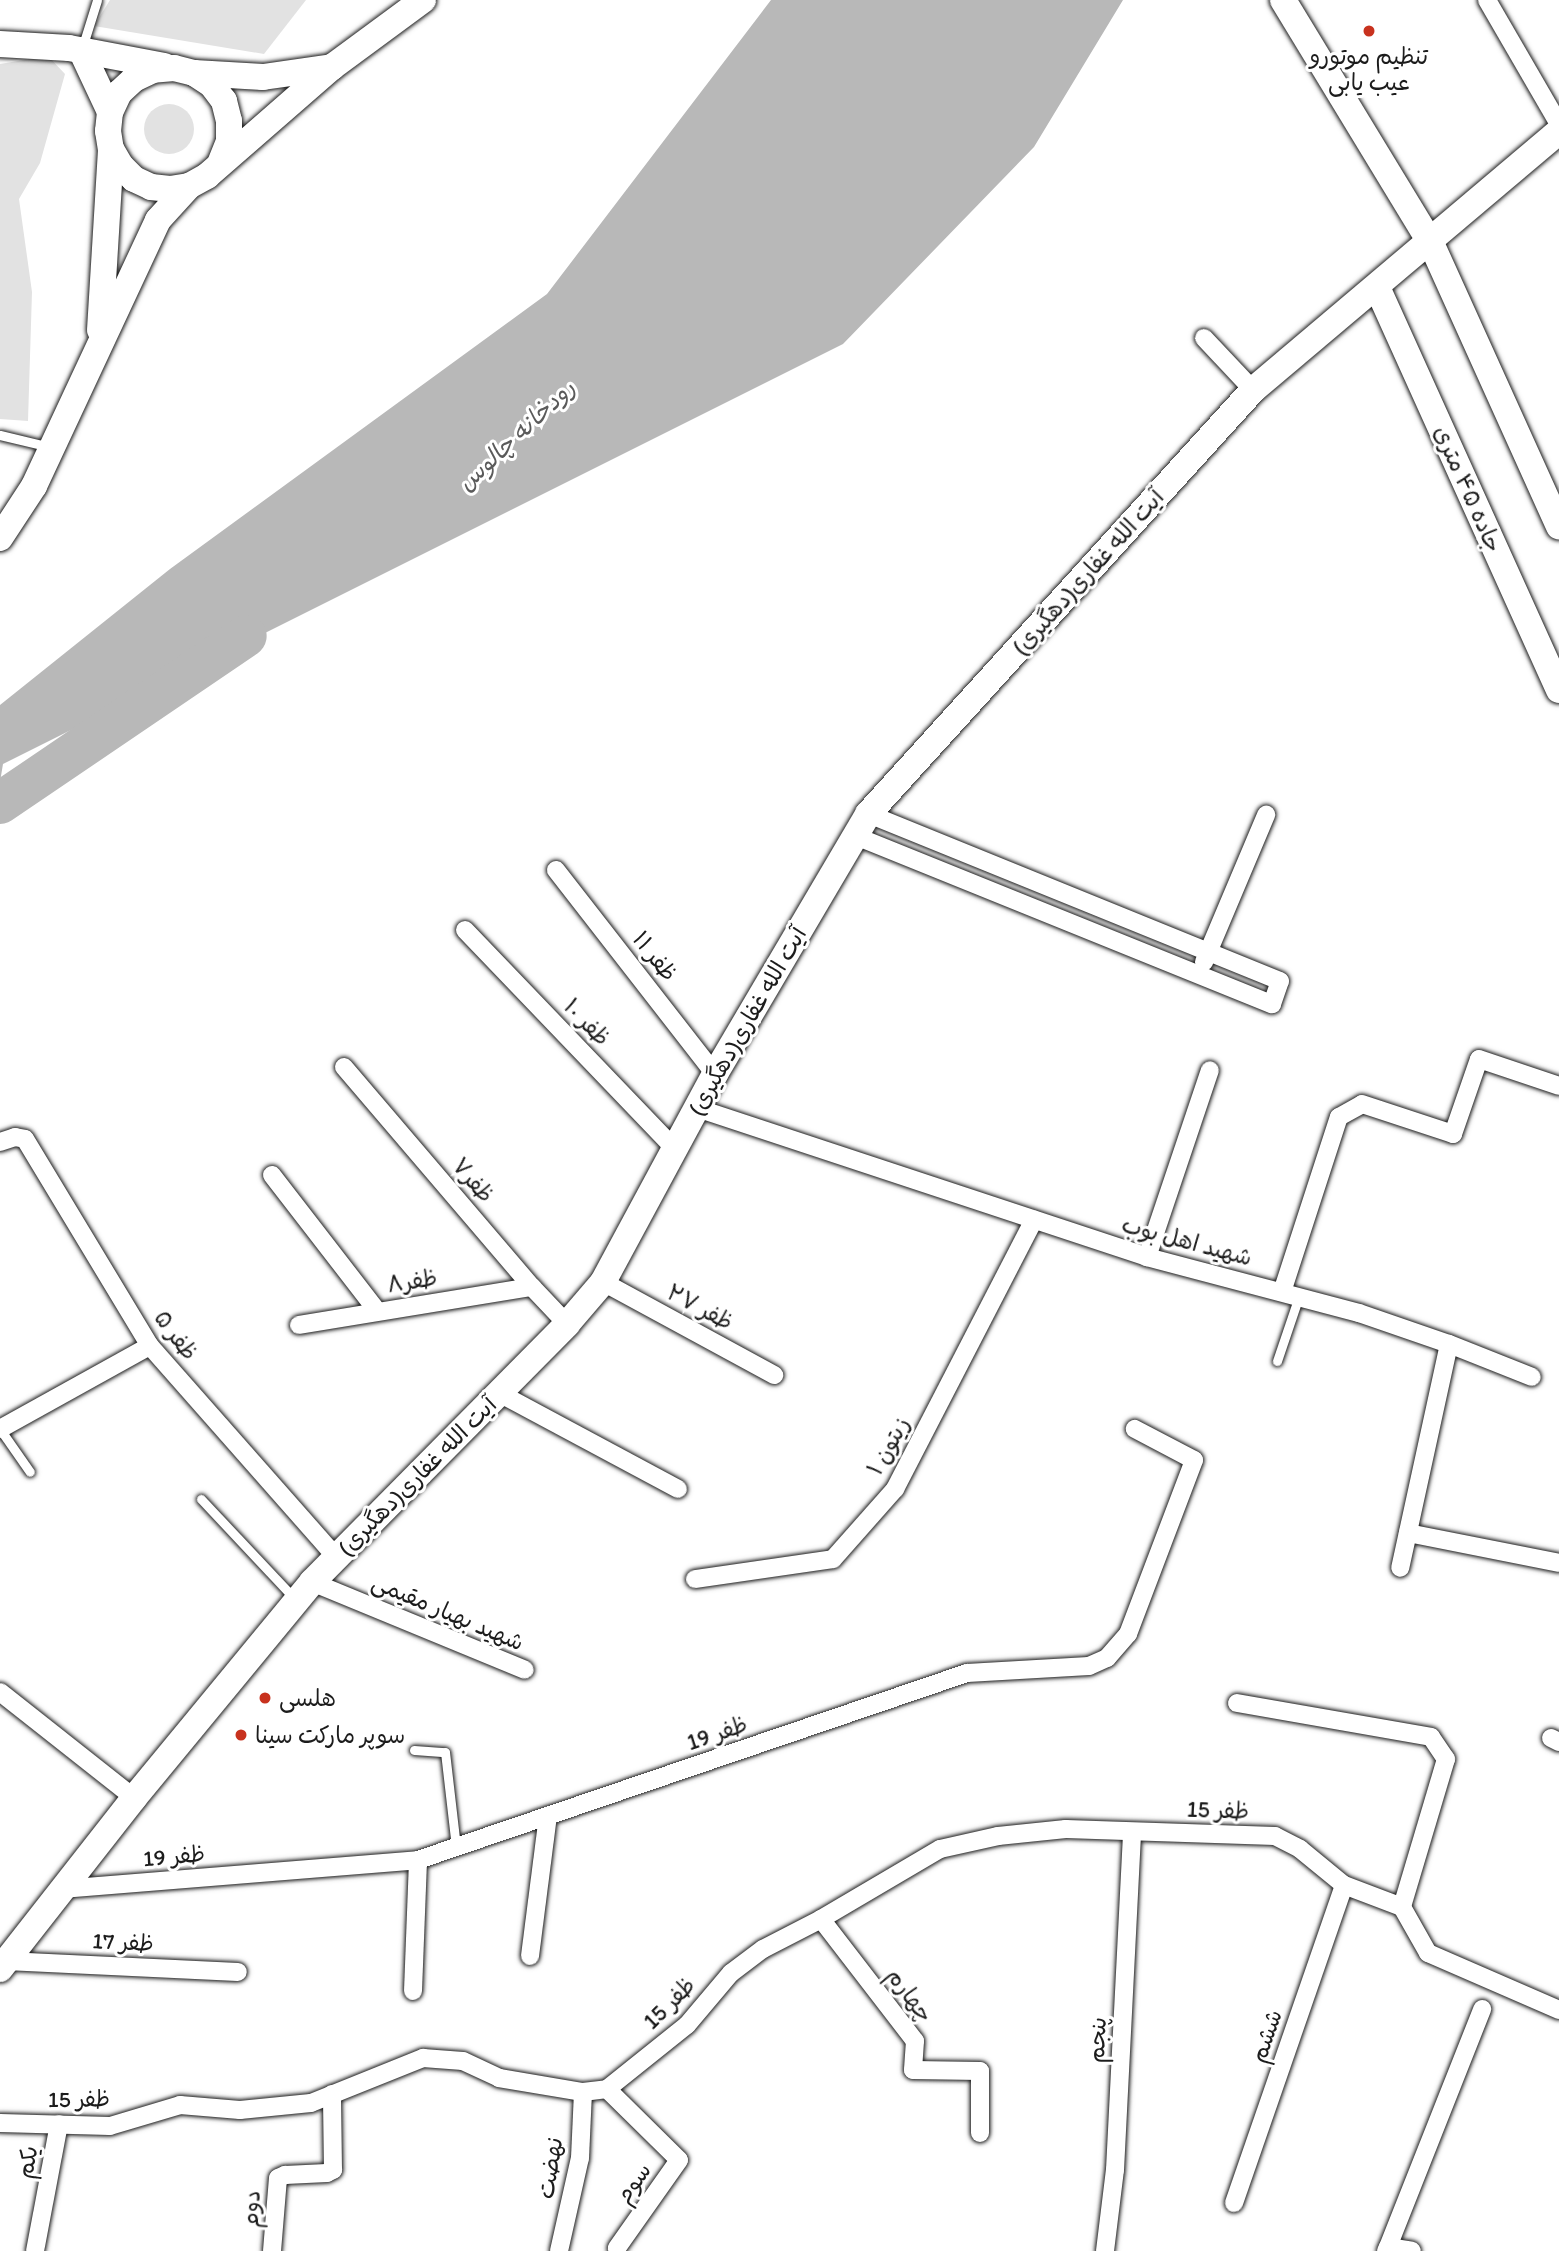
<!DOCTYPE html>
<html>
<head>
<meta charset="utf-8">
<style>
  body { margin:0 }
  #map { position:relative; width:1559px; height:2251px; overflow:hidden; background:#fff; font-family:Itim,"Playpen Sans Arabic",sans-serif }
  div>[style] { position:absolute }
  .green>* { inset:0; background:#e2e2e2 }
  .round { border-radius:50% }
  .water>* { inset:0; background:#b8b8b8 }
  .river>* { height:42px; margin:-21px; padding:0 21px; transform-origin:21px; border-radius:21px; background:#b8b8b8 }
  .roads { filter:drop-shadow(0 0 2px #1c1c1c) drop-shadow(0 0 2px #1c1c1c) }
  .lane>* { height:9px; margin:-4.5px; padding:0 4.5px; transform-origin:4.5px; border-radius:4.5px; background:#fff }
  .street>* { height:18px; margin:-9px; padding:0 9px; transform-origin:9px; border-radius:9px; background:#fff }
  .secondary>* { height:26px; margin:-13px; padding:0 13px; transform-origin:13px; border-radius:13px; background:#fff }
  .dots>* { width:19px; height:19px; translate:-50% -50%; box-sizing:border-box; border:4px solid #fff; border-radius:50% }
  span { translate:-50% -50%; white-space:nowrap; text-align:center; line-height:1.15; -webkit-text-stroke:6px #fff; paint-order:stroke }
  .poi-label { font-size:23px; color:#1c1c1c }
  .left { translate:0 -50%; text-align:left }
  .street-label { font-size:23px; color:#1c1c1c }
  .water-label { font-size:24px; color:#5a5a5a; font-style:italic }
</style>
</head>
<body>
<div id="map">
  <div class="green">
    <i style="clip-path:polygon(110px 0,306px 0,264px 54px,94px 26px)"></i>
    <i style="clip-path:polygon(48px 56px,65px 74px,40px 163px,19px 199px,32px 292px,28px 421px,0 419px,0 64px)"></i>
    <i class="round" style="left:144px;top:104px;width:50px;height:50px"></i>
  </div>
  <div class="water">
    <i style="clip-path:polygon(771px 0,1123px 0,1034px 147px,843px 344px,3px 764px,0 782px,0 705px,170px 569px,547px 294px)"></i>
  </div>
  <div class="river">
    <i style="left:0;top:803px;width:297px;rotate:-34.2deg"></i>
  </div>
  <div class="roads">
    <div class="lane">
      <i style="left:82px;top:48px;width:50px;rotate:-72.6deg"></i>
      <i style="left:0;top:435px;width:51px;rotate:13.5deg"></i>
      <i style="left:1277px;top:1361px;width:69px;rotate:-71.3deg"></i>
      <i style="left:0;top:1429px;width:52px;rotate:55.1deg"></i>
      <i style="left:201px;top:1499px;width:137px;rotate:46.8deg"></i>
      <i style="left:414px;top:1750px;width:31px;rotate:4deg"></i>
      <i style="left:445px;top:1752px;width:96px;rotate:83.4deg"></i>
    </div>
    <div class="street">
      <i style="left:1487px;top:0;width:143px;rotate:59.9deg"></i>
      <i style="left:1204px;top:338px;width:71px;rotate:46.7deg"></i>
      <i style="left:853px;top:835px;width:452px;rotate:22deg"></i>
      <i style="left:1272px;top:1004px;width:24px;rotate:-71deg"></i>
      <i style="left:1280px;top:981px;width:445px;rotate:-157.9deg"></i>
      <i style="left:556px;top:870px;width:259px;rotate:52.1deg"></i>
      <i style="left:465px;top:930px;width:302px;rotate:46.2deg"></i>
      <i style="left:1204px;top:962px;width:160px;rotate:-67.1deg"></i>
      <i style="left:344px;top:1067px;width:289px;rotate:49.5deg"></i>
      <i style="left:532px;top:1287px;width:51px;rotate:46.6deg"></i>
      <i style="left:697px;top:1108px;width:474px;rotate:18.3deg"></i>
      <i style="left:1147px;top:1257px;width:219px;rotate:14.8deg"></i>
      <i style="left:1359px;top:1313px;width:95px;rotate:19deg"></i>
      <i style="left:1449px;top:1344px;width:229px;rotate:102.3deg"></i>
      <i style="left:0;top:1142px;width:16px;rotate:-18deg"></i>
      <i style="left:15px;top:1137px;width:10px;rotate:11deg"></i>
      <i style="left:25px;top:1139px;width:242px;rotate:58.9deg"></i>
      <i style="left:150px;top:1346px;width:281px;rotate:48.6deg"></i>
      <i style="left:272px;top:1175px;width:172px;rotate:52.3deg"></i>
      <i style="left:1147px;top:1257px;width:197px;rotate:-71.4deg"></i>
      <i style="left:603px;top:1282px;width:195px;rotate:28.5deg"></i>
      <i style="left:1282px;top:1292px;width:184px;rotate:-72deg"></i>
      <i style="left:1339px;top:1117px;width:26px;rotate:-29deg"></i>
      <i style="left:1362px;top:1104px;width:96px;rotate:18.2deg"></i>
      <i style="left:1453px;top:1134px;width:79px;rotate:-70.9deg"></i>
      <i style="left:1479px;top:1059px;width:84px;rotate:18.6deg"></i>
      <i style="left:299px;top:1325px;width:236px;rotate:-9.3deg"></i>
      <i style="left:1449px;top:1344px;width:89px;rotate:21.7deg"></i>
      <i style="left:499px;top:1393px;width:203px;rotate:28.2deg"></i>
      <i style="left:0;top:1429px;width:171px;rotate:-29deg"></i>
      <i style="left:1408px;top:1533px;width:154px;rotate:11.2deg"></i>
      <i style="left:695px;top:1579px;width:139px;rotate:-8.2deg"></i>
      <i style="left:833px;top:1559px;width:94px;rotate:-48.5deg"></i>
      <i style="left:895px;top:1489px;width:303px;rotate:-62.7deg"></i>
      <i style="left:312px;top:1582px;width:230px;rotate:22.4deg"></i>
      <i style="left:0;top:1692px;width:171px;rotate:38.3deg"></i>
      <i style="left:1237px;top:1703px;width:197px;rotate:9.9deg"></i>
      <i style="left:1431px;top:1737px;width:27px;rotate:56deg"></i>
      <i style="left:1446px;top:1759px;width:154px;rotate:106.6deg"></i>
      <i style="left:1551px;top:1738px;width:9px;rotate:27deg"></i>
      <i style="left:61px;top:1889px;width:358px;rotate:-4.6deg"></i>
      <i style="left:418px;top:1860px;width:580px;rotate:-18.81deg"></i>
      <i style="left:967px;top:1673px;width:122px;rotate:-3.3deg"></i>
      <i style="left:1089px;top:1666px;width:20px;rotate:-24deg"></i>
      <i style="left:1107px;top:1658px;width:32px;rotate:-49deg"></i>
      <i style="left:1128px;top:1634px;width:186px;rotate:-69.2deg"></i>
      <i style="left:1194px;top:1460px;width:67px;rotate:-152.3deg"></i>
      <i style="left:821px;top:1919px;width:154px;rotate:52.4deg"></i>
      <i style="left:915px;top:2041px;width:29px;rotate:94deg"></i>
      <i style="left:913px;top:2070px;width:67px;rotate:0.9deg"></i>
      <i style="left:980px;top:2071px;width:62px;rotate:90deg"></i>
      <i style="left:530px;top:1956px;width:141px;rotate:-82.7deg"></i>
      <i style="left:0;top:1957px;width:7px;rotate:34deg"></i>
      <i style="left:6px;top:1961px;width:232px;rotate:2.7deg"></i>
      <i style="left:413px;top:1991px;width:131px;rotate:-87.8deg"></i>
      <i style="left:607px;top:2089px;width:101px;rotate:44.6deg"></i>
      <i style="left:679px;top:2160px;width:108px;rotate:125.2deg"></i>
      <i style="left:0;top:2123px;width:110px;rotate:1.6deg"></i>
      <i style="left:110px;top:2126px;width:73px;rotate:-16.7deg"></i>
      <i style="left:180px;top:2105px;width:60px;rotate:4.8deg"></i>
      <i style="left:240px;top:2110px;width:71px;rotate:-5.6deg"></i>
      <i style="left:311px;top:2103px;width:121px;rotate:-21.9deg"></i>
      <i style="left:423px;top:2058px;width:40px;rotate:4.3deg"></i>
      <i style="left:463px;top:2061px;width:40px;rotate:25deg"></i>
      <i style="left:499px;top:2078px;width:85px;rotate:9.5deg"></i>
      <i style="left:583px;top:2092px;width:24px;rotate:-7deg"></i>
      <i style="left:607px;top:2089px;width:102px;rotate:-38.7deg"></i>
      <i style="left:687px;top:2025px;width:68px;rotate:-49.8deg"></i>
      <i style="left:731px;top:1973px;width:40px;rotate:-37deg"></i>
      <i style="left:763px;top:1949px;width:65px;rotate:-27.3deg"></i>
      <i style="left:821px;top:1919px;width:138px;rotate:-30.5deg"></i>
      <i style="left:940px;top:1849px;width:59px;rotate:-12.6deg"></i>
      <i style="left:998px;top:1836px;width:68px;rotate:-5.9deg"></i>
      <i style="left:1066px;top:1829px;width:209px;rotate:1.9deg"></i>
      <i style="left:1275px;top:1836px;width:28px;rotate:27deg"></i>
      <i style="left:1300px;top:1849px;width:57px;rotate:39.3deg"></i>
      <i style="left:1344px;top:1885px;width:62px;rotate:20.8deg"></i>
      <i style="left:1402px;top:1907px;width:53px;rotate:60.5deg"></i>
      <i style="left:1428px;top:1953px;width:143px;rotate:23.5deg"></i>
      <i style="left:1234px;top:2203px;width:336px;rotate:-70.9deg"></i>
      <i style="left:1388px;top:2247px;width:256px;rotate:-68.4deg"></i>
      <i style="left:35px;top:2251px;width:129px;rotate:-79.3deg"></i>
      <i style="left:272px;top:2251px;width:73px;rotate:-85.3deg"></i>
      <i style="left:278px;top:2178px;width:8px;rotate:-23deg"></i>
      <i style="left:285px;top:2175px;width:42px;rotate:-2.7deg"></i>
      <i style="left:327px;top:2173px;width:7px;rotate:-27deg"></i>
      <i style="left:333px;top:2170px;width:76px;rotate:-90.8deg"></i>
      <i style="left:559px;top:2251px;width:95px;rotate:-77.3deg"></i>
      <i style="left:580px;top:2158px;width:66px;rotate:-87.4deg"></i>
      <i style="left:1105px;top:2251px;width:82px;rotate:-83deg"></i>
      <i style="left:1115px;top:2170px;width:338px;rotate:-87.1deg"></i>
      <i style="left:1386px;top:2251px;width:4px;rotate:-63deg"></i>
      <i style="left:1388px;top:2247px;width:24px;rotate:9deg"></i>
    </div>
    <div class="secondary">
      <i style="left:1283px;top:0;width:285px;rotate:58.7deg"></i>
      <i style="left:1431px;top:243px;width:311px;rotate:65.7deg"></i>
      <i style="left:0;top:44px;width:69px;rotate:3.3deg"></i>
      <i style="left:69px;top:48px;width:97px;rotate:10.7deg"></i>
      <i style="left:81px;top:50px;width:68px;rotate:64.9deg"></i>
      <i style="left:194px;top:73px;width:69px;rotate:3.3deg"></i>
      <i style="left:263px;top:77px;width:70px;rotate:-8.2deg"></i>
      <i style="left:221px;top:161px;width:22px;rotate:-68deg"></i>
      <i style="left:229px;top:141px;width:20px;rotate:-90deg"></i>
      <i style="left:229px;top:121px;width:21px;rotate:-104deg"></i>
      <i style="left:224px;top:101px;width:21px;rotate:-127deg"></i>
      <i style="left:211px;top:84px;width:20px;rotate:-147deg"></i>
      <i style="left:194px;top:73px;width:21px;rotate:-166deg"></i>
      <i style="left:174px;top:68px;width:21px;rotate:175deg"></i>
      <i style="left:153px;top:70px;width:21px;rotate:155deg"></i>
      <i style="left:134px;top:79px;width:21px;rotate:137deg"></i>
      <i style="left:119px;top:93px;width:21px;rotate:115deg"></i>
      <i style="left:110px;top:112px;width:19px;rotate:96deg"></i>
      <i style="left:108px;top:131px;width:18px;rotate:81deg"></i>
      <i style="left:111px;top:149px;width:20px;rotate:60deg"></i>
      <i style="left:121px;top:166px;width:18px;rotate:45deg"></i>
      <i style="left:134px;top:179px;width:19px;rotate:25deg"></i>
      <i style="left:151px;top:187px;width:19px;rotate:6deg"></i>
      <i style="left:170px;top:189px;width:19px;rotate:-9deg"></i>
      <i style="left:189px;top:186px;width:21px;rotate:-29deg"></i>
      <i style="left:207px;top:176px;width:166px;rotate:-41.1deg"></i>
      <i style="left:332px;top:67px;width:113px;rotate:-36.4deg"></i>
      <i style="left:1377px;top:287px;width:442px;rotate:65.7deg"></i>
      <i style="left:100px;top:330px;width:181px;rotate:-86.5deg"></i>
      <i style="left:0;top:538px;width:62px;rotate:-56.8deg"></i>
      <i style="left:34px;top:486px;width:293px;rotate:-65deg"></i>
      <i style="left:158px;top:220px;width:46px;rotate:-47.6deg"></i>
      <i style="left:0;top:1969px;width:217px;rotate:-51.9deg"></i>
      <i style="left:134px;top:1798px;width:280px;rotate:-50.5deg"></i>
      <i style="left:312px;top:1582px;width:363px;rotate:-45.3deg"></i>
      <i style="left:567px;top:1324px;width:55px;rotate:-49.4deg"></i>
      <i style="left:603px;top:1282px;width:236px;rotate:-61.7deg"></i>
      <i style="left:715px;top:1074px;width:302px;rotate:-59.5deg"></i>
      <i style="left:868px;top:814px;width:573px;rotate:-47.76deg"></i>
      <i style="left:1253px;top:390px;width:401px;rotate:-40.2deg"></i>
    </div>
  </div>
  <div class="dots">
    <i style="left:1369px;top:31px;background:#c8321e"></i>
    <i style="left:265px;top:1698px;background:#c8321e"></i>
    <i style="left:241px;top:1735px;background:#c8321e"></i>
  </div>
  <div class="poi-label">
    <span style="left:1369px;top:69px">تنظیم موتورو<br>عیب یابی</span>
    <span class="left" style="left:279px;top:1698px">هلسی</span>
    <span class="left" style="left:255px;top:1735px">سوپر مارکت سینا</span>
  </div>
  <div class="street-label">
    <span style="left:1468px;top:489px;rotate:66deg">جاده ۴۵ متری</span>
    <span style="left:1088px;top:572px;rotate:-48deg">آیت الله غفاری(دهگیری)</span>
    <span style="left:655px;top:956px;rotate:52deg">ظفر ۱۱</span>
    <span style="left:747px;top:1021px;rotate:-60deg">آیت الله غفاری(دهگیری)</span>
    <span style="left:587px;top:1022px;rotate:46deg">ظفر ۱۰</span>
    <span style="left:473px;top:1180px;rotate:49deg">ظفر۷</span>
    <span style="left:1187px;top:1241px;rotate:15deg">شهید اهل بوب</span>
    <span style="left:412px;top:1281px;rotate:-9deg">ظفر۸</span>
    <span style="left:700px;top:1307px;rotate:28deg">ظفر ۲۷</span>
    <span style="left:176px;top:1335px;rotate:53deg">ظفر ۵</span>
    <span style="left:888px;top:1446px;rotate:-61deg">زیتون ۱</span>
    <span style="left:417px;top:1476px;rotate:-45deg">آیت الله غفاری(دهگیری)</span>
    <span style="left:448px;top:1612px;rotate:23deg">شهید بهیار مقیمی</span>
    <span style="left:717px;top:1733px;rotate:-19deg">ظفر 19</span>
    <span style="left:1218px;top:1810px;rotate:2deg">ظفر 15</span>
    <span style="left:174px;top:1856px;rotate:-5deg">ظفر 19</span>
    <span style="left:123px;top:1942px;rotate:3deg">ظفر 17</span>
    <span style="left:910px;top:1995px;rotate:53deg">چهارم</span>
    <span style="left:669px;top:2003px;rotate:-45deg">ظفر 15</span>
    <span style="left:1266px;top:2036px;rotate:-71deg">ششم</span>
    <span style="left:1097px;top:2040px;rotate:-87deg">پنجم</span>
    <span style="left:79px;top:2099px;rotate:-1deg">ظفر 15</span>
    <span style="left:27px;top:2162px;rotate:-79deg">یکم</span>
    <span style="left:550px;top:2168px;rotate:-81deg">نهضت</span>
    <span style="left:633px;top:2183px;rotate:-55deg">سوم</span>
    <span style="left:251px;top:2209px;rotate:-86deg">دوم</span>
  </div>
  <div class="water-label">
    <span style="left:516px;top:435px;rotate:-43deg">رودخانه چالوس</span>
  </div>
</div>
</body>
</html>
